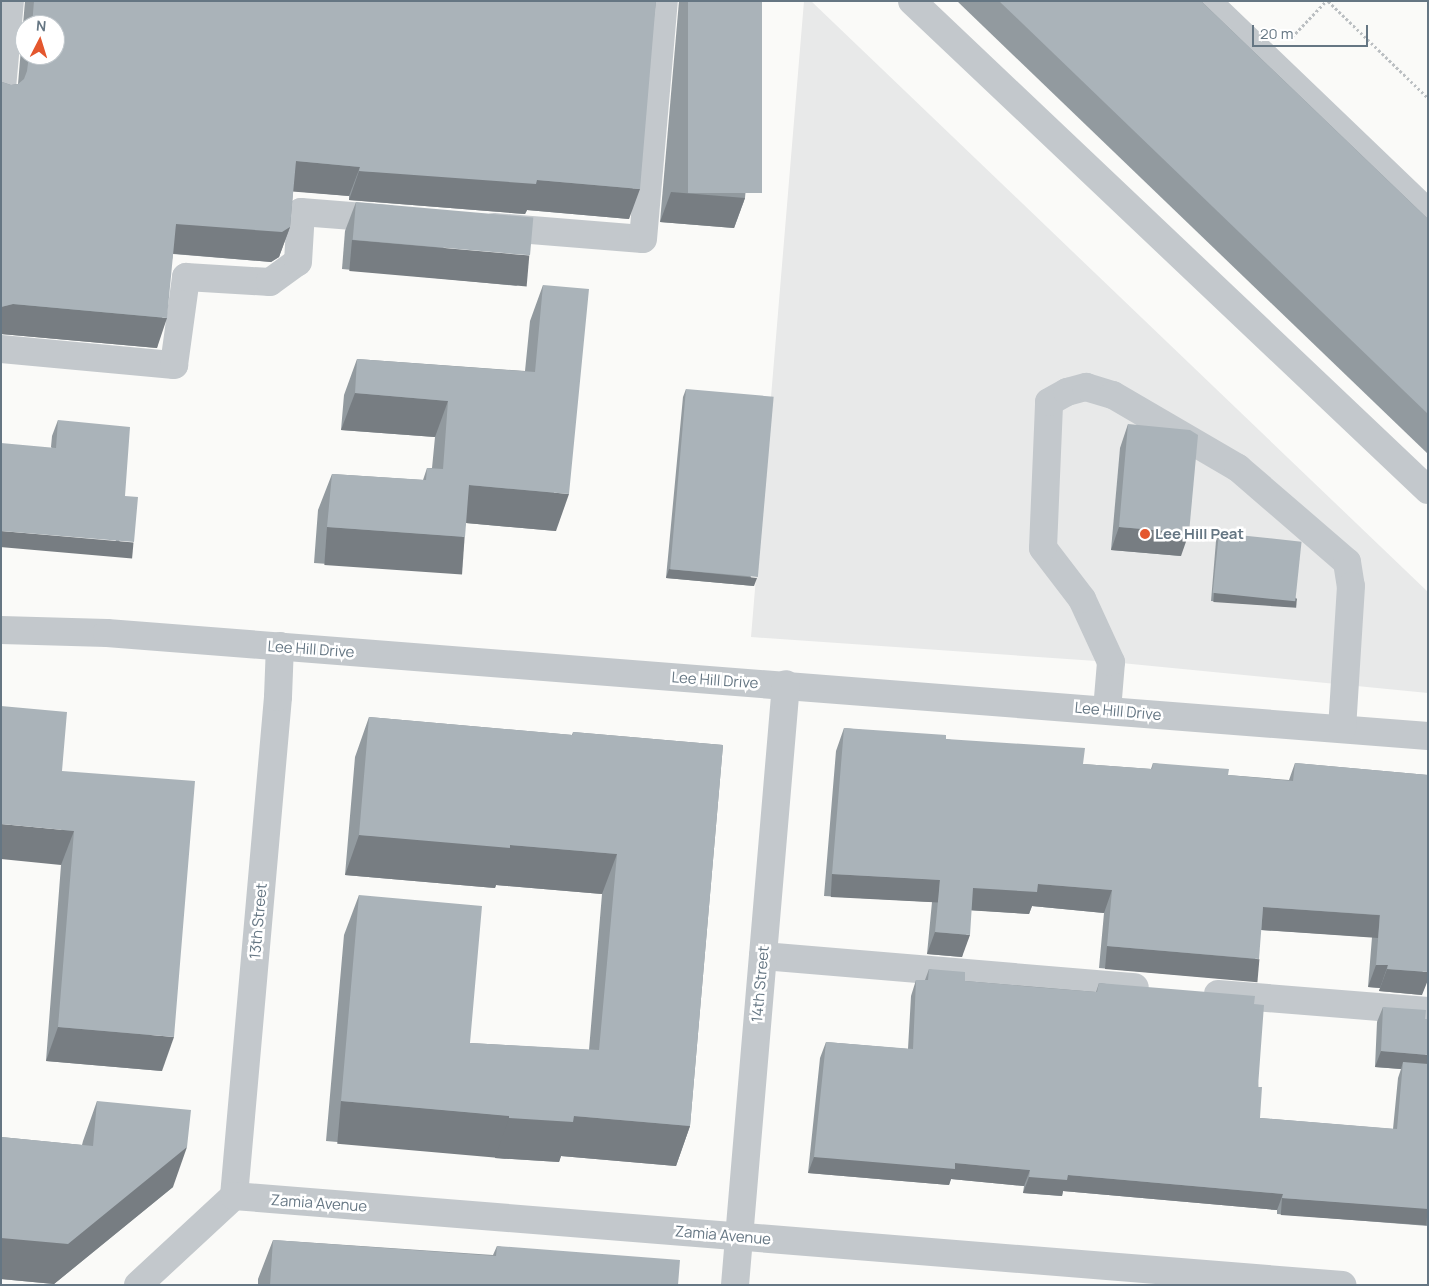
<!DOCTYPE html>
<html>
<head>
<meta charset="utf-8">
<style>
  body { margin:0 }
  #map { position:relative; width:1429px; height:1286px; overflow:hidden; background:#fafaf8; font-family:Manrope,sans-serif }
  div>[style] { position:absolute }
  .built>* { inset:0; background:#e8e9e9 }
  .path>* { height:3px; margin-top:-1.5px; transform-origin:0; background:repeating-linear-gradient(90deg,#bbbfc2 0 2.5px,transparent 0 5px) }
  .minor>* { height:28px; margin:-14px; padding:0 14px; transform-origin:14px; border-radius:14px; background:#c3c8cc }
  .wall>* { inset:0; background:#929a9f }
  .shaded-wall>* { inset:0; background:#777d82; transform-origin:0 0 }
  .building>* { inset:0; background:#aab3b9; transform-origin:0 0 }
  .dots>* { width:14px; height:14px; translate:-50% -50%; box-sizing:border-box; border:2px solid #fff; border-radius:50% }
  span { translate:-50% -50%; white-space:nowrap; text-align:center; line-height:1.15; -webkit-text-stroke:5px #fff; paint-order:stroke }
  .poi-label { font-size:15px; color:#657683; font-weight:700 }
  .left { translate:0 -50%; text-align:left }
  .street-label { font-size:15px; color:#657683 }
  .frame { position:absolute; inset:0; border:2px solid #657683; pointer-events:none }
  .north { position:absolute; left:15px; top:15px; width:50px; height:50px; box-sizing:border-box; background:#fff; border:1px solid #c1c8cd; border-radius:50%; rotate:5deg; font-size:14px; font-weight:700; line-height:20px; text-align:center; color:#657683 }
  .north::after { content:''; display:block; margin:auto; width:18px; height:22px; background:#e4572e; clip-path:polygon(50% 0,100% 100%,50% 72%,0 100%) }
  .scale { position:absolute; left:1252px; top:25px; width:116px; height:22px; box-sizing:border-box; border:2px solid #657683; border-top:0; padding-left:6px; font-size:15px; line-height:18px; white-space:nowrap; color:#657683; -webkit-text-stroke:4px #fff; paint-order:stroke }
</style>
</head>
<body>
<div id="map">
  <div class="built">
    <i style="clip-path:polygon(804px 1px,811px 1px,1428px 592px,1428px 693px,1111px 662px,751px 637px)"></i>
  </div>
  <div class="path">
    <i style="left:1328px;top:1px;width:139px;rotate:44.1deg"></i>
    <i style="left:1292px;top:37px;width:50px;rotate:-46.6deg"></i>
  </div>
  <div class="minor">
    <i style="left:912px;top:1px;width:711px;rotate:43.46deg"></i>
    <i style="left:1207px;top:1px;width:306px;rotate:43.8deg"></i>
    <i style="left:1px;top:99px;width:98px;rotate:-84.8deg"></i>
    <i style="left:494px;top:227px;width:149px;rotate:4.6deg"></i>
    <i style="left:643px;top:239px;width:239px;rotate:-85deg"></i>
    <i style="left:1px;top:349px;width:174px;rotate:5.3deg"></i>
    <i style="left:174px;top:365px;width:89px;rotate:-82.2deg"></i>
    <i style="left:186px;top:277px;width:84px;rotate:3.4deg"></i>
    <i style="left:270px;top:282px;width:34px;rotate:-36deg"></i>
    <i style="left:298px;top:262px;width:50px;rotate:-86.6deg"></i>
    <i style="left:301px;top:212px;width:88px;rotate:4.5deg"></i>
    <i style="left:1px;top:630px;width:106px;rotate:1.6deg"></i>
    <i style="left:107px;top:633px;width:1325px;rotate:4.46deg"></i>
    <i style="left:1107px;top:710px;width:48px;rotate:-85.2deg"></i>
    <i style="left:1111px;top:662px;width:69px;rotate:-114.7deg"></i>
    <i style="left:1082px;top:599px;width:64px;rotate:-127.4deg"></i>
    <i style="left:1043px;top:548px;width:146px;rotate:-87.6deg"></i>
    <i style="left:1049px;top:402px;width:21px;rotate:-29deg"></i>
    <i style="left:1067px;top:392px;width:20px;rotate:-15deg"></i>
    <i style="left:1086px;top:387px;width:28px;rotate:17deg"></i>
    <i style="left:1113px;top:395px;width:145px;rotate:30.3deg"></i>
    <i style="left:1238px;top:468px;width:144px;rotate:40.8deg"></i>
    <i style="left:1347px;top:562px;width:24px;rotate:81deg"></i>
    <i style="left:1351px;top:586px;width:143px;rotate:93.6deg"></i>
    <i style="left:763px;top:956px;width:373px;rotate:4.8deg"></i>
    <i style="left:1218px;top:994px;width:211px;rotate:4.6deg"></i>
    <i style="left:234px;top:1196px;width:501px;rotate:-84.96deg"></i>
    <i style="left:278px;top:697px;width:51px;rotate:-87.8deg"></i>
    <i style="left:138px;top:1285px;width:131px;rotate:-42.8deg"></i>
    <i style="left:234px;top:1196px;width:1112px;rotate:4.59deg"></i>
    <i style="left:735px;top:1285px;width:603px;rotate:-85.15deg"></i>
  </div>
  <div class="wall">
    <i style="clip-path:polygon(evenodd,25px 1px,656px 1px,629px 219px,527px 210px,525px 214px,349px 200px,349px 196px,293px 191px,290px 227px,279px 257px,271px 262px,173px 254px,157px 348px,1px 334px,1px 80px,2px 82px,11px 85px,18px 84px,25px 1px,25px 25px,55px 25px,55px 55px,25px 55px,25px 25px)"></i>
    <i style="clip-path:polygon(679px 1px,762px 1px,745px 198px,734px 228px,660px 222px)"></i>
    <i style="clip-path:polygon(957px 1px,1201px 1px,1428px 219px,1428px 454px)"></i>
    <i style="clip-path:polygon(356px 202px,518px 286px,342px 269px,345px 231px)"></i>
    <i style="clip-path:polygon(543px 285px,556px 531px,466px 523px,452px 573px,314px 563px,318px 510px,332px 474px,423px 480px,427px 468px,432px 468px,435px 437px,341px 430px,344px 395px,357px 359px,525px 371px,530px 321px)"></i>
    <i style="clip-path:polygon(686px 389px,754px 586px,666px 578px,683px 397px)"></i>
    <i style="clip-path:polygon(58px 420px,128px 558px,51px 447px,52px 436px)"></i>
    <i style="clip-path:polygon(1128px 424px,1181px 556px,1111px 550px,1120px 448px)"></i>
    <i style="clip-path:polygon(1219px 533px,1297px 599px,1294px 607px,1211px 601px,1216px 541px)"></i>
    <i style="clip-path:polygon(369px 717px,572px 735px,573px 732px,723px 745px,690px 1126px,676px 1166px,561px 1156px,559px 1162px,495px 1158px,495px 1156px,326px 1141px,344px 935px,359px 895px,470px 1043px,589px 1050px,602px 894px,496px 885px,495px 888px,345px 875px,355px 757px)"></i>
    <i style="clip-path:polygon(844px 728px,946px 739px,1083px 764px,1151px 769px,1153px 763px,1228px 775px,1289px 780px,1295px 763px,1428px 775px,1422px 995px,1379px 991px,1380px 988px,1368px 987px,1372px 937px,1261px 930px,1251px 981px,1099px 968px,1104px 913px,1032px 906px,1029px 914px,971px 910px,962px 957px,927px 954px,932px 902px,824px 896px,836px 751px)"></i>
    <i style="clip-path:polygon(62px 771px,162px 1071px,46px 1061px,61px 865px)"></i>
    <i style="clip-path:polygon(929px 969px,965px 981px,1096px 992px,1099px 983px,1254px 1004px,1260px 1118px,1393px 1129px,1398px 1078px,1401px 1069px,1375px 1067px,1377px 1022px,1383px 1007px,1425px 1019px,1428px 1226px,1277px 1214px,1277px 1210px,1063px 1191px,1062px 1196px,1023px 1193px,1024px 1186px,951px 1179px,949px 1185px,808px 1173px,820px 1058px,826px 1042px,908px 1049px,911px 996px,916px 980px,925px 980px)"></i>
    <i style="clip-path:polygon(97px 1101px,173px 1187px,54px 1284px,1px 1279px,1px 1137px,82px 1145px,83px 1141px)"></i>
    <i style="clip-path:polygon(273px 1240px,493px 1255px,497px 1246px,678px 1285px,258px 1285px,258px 1279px)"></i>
  </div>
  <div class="shaded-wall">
    <i style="clip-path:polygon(296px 161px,360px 167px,349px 196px,286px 191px)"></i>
    <i style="clip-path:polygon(359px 171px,537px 180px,640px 189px,629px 219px,527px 210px,525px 214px,349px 200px)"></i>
    <i style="clip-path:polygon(671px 192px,745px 198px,734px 228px,660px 222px)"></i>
    <i style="clip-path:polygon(176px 224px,290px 227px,279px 257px,271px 262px,165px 253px)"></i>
    <i style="left:352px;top:240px;width:178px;height:31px;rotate:5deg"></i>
    <i style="clip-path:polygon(13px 304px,167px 318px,157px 348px,1px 334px,1px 307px)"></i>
    <i style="clip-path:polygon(355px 393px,448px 401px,435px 437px,341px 430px)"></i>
    <i style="clip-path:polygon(469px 485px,569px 494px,556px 531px,455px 522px)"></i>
    <i style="left:327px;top:527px;width:138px;height:38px;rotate:4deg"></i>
    <i style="clip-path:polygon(1119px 527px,1189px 533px,1181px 556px,1111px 550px)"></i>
    <i style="left:1px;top:531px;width:133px;height:16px;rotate:5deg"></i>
    <i style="clip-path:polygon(669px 569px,757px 578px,754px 586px,666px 578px)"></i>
    <i style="left:1214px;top:593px;width:83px;height:9px;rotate:4deg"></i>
    <i style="clip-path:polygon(1px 824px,74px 831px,61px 865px,1px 859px)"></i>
    <i style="clip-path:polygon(359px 835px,510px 845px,617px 854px,602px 894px,496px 885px,495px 888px,345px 875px)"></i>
    <i style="left:832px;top:874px;width:108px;height:23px;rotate:3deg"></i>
    <i style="clip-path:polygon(1038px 884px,1112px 890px,1104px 913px,1032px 906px,1029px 914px,965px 910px,973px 888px)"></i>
    <i style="left:1263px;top:907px;width:117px;height:23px;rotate:4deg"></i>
    <i style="clip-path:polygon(935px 932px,970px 935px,962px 957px,927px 954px)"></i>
    <i style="left:1107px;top:946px;width:153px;height:23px;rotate:5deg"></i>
    <i style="clip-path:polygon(1376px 965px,1388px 965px,1380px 988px,1368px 987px)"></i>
    <i style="clip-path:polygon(1387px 969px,1428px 972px,1428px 980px,1422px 995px,1379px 991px)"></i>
    <i style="clip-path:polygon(58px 1027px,174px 1037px,162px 1071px,46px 1061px)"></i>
    <i style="clip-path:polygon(1381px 1051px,1428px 1055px,1428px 1068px,1403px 1062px,1401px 1069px,1375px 1067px)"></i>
    <i style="left:341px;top:1101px;width:169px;height:43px;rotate:5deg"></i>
    <i style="clip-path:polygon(574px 1116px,690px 1126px,676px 1166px,561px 1156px,559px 1162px,495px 1158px,509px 1118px)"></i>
    <i style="clip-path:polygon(187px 1147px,173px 1187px,54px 1284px,1px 1279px,1px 1238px)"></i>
    <i style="clip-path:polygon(814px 1157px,955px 1163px,1030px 1170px,1024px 1186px,951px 1179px,949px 1185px,808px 1173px)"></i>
    <i style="clip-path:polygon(1068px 1175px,1283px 1194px,1277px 1210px,1063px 1191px,1062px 1196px,1023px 1193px,1029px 1177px)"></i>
    <i style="left:1282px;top:1198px;width:146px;height:17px;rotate:4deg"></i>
  </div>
  <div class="building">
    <i style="clip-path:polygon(34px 1px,656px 1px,640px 189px,537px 180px,536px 184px,359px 171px,360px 167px,296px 161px,290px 227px,282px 232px,176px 224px,167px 318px,13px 304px,1px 307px,1px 80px,2px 82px,11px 85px,18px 84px,24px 79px,27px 71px,29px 55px,55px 55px,55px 25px,32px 25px)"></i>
    <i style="left:688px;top:1px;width:74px;height:192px"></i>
    <i style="clip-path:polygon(999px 1px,1201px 1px,1428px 219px,1428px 414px)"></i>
    <i style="left:356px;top:202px;width:178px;height:38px;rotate:5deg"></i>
    <i style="clip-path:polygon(543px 285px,589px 289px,569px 494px,469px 485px,465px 537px,327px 527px,332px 474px,426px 480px,427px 468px,443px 469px,448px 401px,355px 393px,357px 359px,535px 372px)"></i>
    <i style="left:686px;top:389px;width:88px;height:181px;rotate:5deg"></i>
    <i style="clip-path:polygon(58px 420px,130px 427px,125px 496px,138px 497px,134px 542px,1px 531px,1px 443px,56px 448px)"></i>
    <i style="clip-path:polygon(1128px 424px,1190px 430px,1198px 435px,1189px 533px,1119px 527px)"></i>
    <i style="left:1219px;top:533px;width:83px;height:60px;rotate:6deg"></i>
    <i style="clip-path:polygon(1px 706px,67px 712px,62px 771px,195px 781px,174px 1037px,58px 1027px,74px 831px,1px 824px)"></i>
    <i style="clip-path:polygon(369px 717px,573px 735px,573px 732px,723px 745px,690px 1126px,574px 1116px,573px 1122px,509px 1118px,509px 1116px,341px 1101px,359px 895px,482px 906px,470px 1043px,599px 1050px,617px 854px,510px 845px,510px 848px,359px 835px)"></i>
    <i style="clip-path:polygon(844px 728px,946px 735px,946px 739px,1085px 748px,1083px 764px,1152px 769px,1153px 763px,1229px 769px,1228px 775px,1293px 781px,1295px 763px,1428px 775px,1428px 972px,1387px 969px,1388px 965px,1376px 965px,1380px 915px,1263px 907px,1259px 959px,1107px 946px,1112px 890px,1038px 884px,1037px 892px,973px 888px,970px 935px,935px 932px,940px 880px,832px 874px)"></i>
    <i style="clip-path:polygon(929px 969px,965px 972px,965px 981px,1046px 988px,1097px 992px,1099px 983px,1255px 996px,1254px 1004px,1264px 1005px,1258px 1087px,1262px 1087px,1260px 1118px,1397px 1129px,1403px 1062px,1428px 1064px,1428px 1209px,1282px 1198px,1283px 1194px,1068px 1175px,1067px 1180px,1029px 1177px,1030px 1170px,955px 1163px,955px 1169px,814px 1157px,826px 1042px,913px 1049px,916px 980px,928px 980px)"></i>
    <i style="clip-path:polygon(1383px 1007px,1426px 1010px,1425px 1019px,1428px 1019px,1428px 1055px,1381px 1051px)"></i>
    <i style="clip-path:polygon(97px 1101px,191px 1110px,187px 1147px,68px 1244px,1px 1238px,1px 1137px,93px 1146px)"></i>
    <i style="clip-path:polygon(273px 1240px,496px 1256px,497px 1246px,680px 1260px,678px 1285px,270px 1285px)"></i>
  </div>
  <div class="dots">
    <i style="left:1145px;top:534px;background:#e4572e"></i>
  </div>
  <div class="poi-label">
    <span class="left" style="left:1155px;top:534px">Lee Hill Peat</span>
  </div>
  <div class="street-label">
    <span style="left:311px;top:649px;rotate:4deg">Lee Hill Drive</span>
    <span style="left:715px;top:680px;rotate:4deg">Lee Hill Drive</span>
    <span style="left:1118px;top:711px;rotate:5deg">Lee Hill Drive</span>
    <span style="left:258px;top:921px;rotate:-85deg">13th Street</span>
    <span style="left:760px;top:984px;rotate:-85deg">14th Street</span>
    <span style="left:319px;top:1203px;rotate:4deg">Zamia Avenue</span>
    <span style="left:723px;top:1235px;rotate:5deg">Zamia Avenue</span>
  </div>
  <div class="frame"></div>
  <div class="north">N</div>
  <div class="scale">20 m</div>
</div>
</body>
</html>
